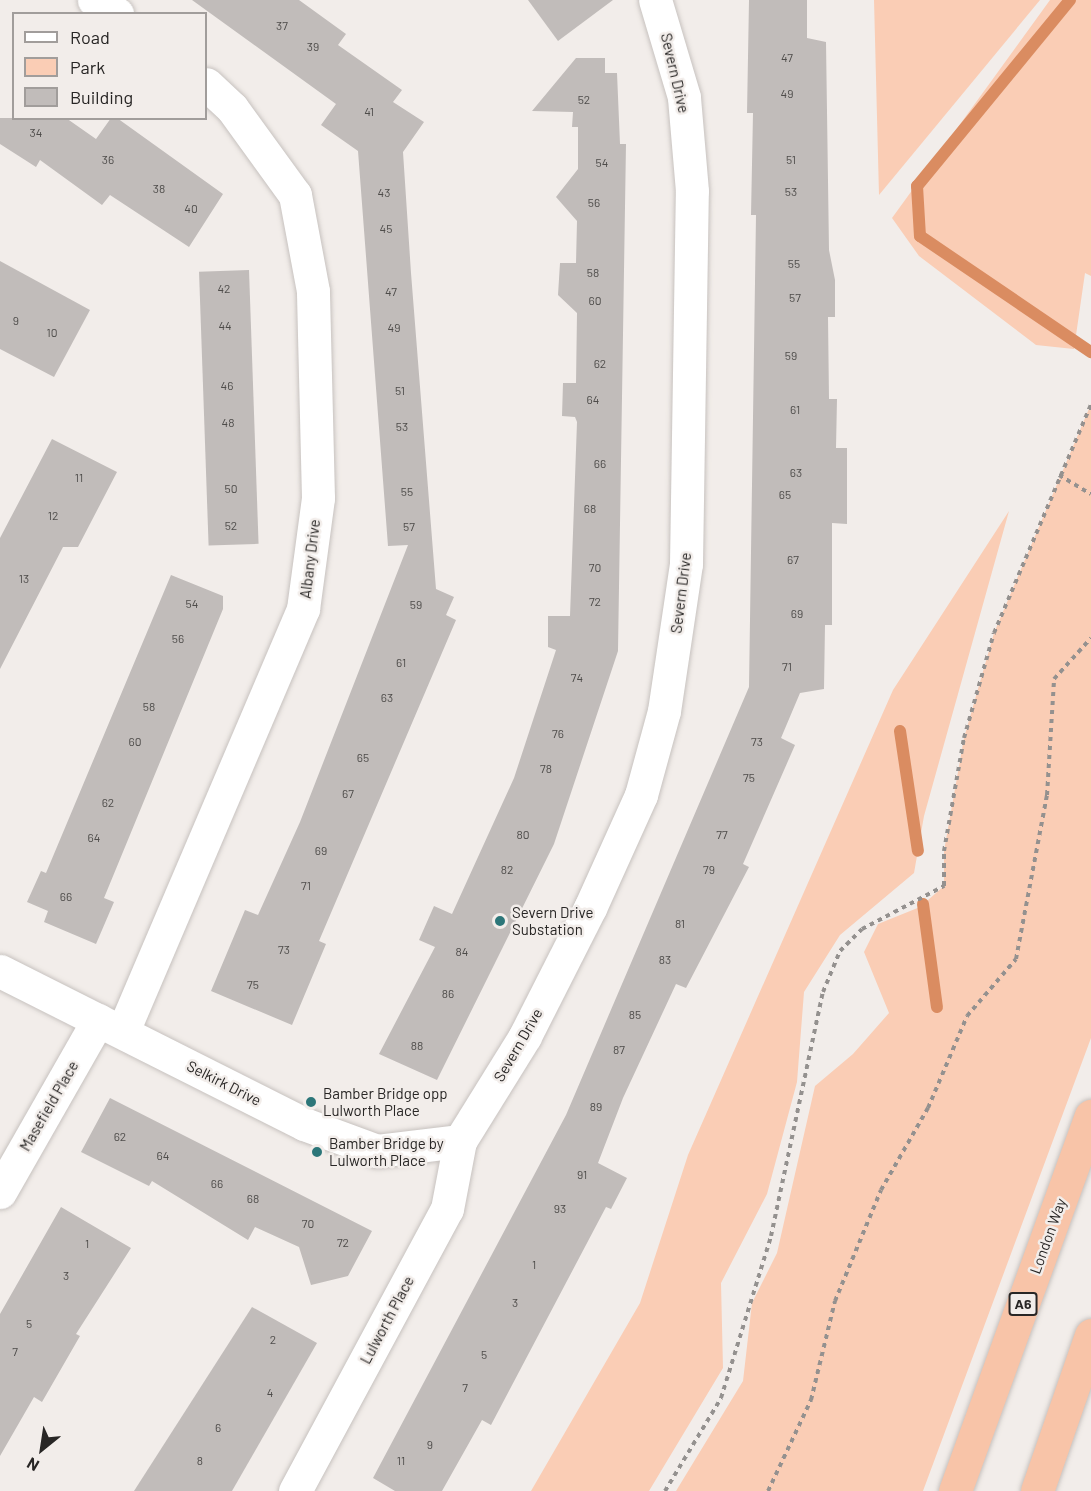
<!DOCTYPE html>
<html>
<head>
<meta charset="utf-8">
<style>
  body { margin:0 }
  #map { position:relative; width:1091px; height:1491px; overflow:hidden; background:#f2edea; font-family:Barlow,sans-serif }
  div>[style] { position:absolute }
  .green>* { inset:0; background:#facdb5 }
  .stream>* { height:12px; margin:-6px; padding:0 6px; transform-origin:6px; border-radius:6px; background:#da8c61 }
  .building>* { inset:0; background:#c1bcba; transform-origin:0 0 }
  .path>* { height:4px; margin-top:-2px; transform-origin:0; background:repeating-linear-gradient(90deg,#94918f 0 4.5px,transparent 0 9px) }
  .roads { filter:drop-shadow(0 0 2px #c7c2bf) drop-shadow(0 0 2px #c7c2bf) }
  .minor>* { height:33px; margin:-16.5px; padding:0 16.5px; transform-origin:16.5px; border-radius:16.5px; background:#fff }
  .trunk>* { height:33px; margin:-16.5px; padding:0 16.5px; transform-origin:16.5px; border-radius:16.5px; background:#f8c4a8 }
  .dots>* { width:16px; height:16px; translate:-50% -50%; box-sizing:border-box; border:3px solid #f2edea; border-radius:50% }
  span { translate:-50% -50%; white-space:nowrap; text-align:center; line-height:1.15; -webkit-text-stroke:5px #f2edea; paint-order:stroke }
  .number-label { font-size:12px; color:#4e4c4a }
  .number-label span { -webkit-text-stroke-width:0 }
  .shield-label span { padding:2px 4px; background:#f2edea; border:2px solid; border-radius:4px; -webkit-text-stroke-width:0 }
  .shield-label { font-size:14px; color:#282625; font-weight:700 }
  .street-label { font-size:15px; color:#282625 }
  .poi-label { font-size:15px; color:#282625 }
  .left { translate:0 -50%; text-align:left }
  .legend { position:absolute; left:12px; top:12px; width:195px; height:108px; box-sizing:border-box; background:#f2edea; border:2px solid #a19d9b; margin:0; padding:8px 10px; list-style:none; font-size:18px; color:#282625 }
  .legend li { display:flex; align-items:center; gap:12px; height:30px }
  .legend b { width:30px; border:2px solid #a19d9b }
  .north { position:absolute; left:12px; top:1419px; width:60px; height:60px; -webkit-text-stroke:4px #f2edea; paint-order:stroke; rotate:210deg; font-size:16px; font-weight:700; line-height:24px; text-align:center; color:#282625 }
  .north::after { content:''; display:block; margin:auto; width:21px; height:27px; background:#282625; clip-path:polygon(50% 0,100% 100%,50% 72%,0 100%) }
</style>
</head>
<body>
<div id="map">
  <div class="green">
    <i style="clip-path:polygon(874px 0,1040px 0,879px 195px)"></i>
    <i style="clip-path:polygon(1050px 0,1091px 0,1091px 276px,1085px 273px,1074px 349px,1036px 345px,919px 256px,892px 218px)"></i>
    <i style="clip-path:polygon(1091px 404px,1091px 1038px,923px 1491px,676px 1491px,743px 1381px,752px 1303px,777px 1253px,815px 1086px,853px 1054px,889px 1013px,864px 952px,878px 924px,920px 907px,944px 886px,944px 851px,964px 738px,994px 633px)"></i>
    <i style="clip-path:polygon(1009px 511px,924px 816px,914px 873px,840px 935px,804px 992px,797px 1082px,767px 1194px,721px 1283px,723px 1368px,649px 1491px,531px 1491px,640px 1303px,688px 1155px,893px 690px)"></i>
  </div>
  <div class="stream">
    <i style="left:1070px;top:0;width:241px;rotate:129.4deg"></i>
    <i style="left:917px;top:186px;width:50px;rotate:86.6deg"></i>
    <i style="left:920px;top:236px;width:207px;rotate:34.2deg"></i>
    <i style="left:900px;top:731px;width:121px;rotate:81.5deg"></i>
    <i style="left:923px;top:904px;width:104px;rotate:82.3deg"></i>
  </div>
  <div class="building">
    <i style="clip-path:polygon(192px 0,299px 0,346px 34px,338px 45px,402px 90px,393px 102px,424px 122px,403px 152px,411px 273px,436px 589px,454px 597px,446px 615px,456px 620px,319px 941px,326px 944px,292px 1025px,211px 991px,245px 910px,258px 915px,300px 822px,408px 545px,388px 546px,358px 151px,321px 125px,336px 104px)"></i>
    <i style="clip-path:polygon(528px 0,613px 0,558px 41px)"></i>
    <i style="clip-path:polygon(749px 0,807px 0,807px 38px,826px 42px,829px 250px,835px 280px,835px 317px,828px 317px,829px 399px,837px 399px,836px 448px,847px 448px,847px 524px,832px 523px,832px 625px,825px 625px,824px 689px,800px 693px,781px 738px,795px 745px,743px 864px,749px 867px,686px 988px,676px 984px,623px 1098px,598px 1163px,627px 1178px,611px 1209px,606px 1207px,491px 1425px,482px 1420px,442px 1491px,395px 1491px,373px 1478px,566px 1115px,749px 687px,756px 215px,751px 215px,753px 113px,747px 113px)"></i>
    <i style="clip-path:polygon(576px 58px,605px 58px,605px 73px,617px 73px,620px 144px,626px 144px,618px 651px,554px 844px,437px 1080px,379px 1054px,435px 947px,419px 940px,434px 906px,452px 914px,514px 778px,556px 650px,548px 647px,548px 616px,570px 616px,577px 422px,575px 417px,562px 416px,563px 383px,576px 383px,577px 313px,558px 295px,560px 263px,576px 263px,577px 221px,556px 197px,578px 169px,578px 127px,572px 127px,573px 112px,532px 111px)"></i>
    <i style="clip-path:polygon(0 118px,66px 118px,96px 139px,111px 118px,117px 118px,223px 194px,189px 247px,110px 195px,102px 205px,40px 160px,36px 167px,0 144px)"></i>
    <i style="clip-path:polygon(0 261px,90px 310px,54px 377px,0 349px)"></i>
    <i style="left:249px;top:270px;width:274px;height:50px;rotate:88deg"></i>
    <i style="clip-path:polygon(52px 439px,117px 472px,78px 547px,63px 547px,0 669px,0 538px)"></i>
    <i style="clip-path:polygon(171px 575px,223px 596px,223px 609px,104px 898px,114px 902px,96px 944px,44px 922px,48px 911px,27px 902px,41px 871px,46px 873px)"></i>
    <i style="clip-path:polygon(110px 1098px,372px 1231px,348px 1276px,311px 1285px,299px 1247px,255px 1227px,248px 1240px,152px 1181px,149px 1186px,81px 1152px)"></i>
    <i style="clip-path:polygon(61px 1207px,131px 1248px,76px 1334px,80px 1336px,42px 1402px,34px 1397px,0 1456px,0 1314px)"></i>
    <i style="clip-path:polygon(252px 1307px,317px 1343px,232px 1491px,134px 1491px)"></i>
  </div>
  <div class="path">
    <i style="left:1059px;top:475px;width:37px;rotate:31deg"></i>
    <i style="left:665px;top:1491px;width:109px;rotate:-58.9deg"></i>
    <i style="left:721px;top:1398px;width:170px;rotate:-72.8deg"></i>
    <i style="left:771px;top:1236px;width:249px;rotate:-78deg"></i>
    <i style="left:823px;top:992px;width:44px;rotate:-67.5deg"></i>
    <i style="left:840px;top:951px;width:31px;rotate:-45deg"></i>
    <i style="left:862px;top:929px;width:93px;rotate:-27.7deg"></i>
    <i style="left:944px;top:886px;width:35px;rotate:-90deg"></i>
    <i style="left:944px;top:851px;width:115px;rotate:-80deg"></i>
    <i style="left:964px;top:738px;width:109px;rotate:-74.1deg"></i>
    <i style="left:994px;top:633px;width:249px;rotate:-67deg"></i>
    <i style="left:768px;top:1491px;width:101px;rotate:-64.7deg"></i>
    <i style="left:811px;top:1400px;width:102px;rotate:-76.4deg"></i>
    <i style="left:835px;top:1301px;width:120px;rotate:-67.5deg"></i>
    <i style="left:881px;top:1190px;width:95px;rotate:-60.2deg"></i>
    <i style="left:928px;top:1108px;width:100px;rotate:-67deg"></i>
    <i style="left:967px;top:1016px;width:75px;rotate:-49.3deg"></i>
    <i style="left:1016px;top:959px;width:167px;rotate:-79.3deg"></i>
    <i style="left:1047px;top:795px;width:116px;rotate:-86.5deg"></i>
    <i style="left:1054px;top:679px;width:55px;rotate:-47.9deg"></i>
  </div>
  <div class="roads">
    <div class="minor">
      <i style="left:94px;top:0;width:27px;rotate:31deg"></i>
      <i style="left:0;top:971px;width:340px;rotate:26.7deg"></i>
      <i style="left:304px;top:1124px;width:78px;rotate:20.3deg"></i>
      <i style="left:377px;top:1151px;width:84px;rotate:-6.9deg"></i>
      <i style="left:123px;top:1031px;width:459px;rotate:-66.9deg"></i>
      <i style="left:303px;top:609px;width:112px;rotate:-82.3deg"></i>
      <i style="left:318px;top:498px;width:207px;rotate:-91.4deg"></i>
      <i style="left:313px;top:291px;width:98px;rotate:-100.6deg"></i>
      <i style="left:295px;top:195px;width:107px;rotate:-125.9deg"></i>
      <i style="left:232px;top:108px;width:35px;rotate:-137deg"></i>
      <i style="left:0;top:1192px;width:198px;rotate:-60.3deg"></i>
      <i style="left:295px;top:1491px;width:320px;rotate:-61.7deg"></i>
      <i style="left:447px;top:1209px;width:69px;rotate:-79.2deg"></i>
      <i style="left:460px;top:1141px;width:123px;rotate:-58.2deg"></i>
      <i style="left:525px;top:1036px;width:144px;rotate:-63.1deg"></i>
      <i style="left:590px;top:908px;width:124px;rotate:-65.7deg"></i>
      <i style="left:641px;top:795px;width:87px;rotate:-74.7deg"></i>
      <i style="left:664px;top:711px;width:149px;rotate:-81.5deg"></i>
      <i style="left:686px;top:564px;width:373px;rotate:-89.1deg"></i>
      <i style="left:692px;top:191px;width:94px;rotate:-94.9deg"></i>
      <i style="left:684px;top:97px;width:101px;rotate:-106.6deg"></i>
    </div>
    <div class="trunk">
      <i style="left:955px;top:1491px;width:399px;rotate:-70.1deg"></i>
      <i style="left:1037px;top:1491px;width:165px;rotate:-70.9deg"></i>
    </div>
  </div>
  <div class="dots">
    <i style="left:500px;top:921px;background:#2c7679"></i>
    <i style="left:311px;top:1102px;background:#2c7679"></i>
    <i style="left:317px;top:1152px;background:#2c7679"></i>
  </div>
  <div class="number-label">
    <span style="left:282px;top:26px">37</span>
    <span style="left:313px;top:47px">39</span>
    <span style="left:787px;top:58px">47</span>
    <span style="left:787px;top:94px">49</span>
    <span style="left:584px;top:100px">52</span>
    <span style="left:369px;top:112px">41</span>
    <span style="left:36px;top:133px">34</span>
    <span style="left:108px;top:160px">36</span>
    <span style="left:791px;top:160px">51</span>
    <span style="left:602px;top:163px">54</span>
    <span style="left:159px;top:189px">38</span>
    <span style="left:791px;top:192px">53</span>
    <span style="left:384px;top:193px">43</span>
    <span style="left:594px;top:203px">56</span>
    <span style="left:191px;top:209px">40</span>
    <span style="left:386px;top:229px">45</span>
    <span style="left:794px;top:264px">55</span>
    <span style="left:593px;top:273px">58</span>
    <span style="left:224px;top:289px">42</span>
    <span style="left:391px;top:292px">47</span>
    <span style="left:795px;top:298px">57</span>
    <span style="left:595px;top:301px">60</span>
    <span style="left:16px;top:321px">9</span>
    <span style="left:225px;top:326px">44</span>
    <span style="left:394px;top:328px">49</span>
    <span style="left:52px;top:333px">10</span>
    <span style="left:791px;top:356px">59</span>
    <span style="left:600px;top:364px">62</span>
    <span style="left:227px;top:386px">46</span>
    <span style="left:400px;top:391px">51</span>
    <span style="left:593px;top:400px">64</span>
    <span style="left:795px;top:410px">61</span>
    <span style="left:228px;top:423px">48</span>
    <span style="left:402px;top:427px">53</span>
    <span style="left:600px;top:464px">66</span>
    <span style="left:796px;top:473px">63</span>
    <span style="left:79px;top:478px">11</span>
    <span style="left:231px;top:489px">50</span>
    <span style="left:407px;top:492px">55</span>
    <span style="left:785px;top:495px">65</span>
    <span style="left:590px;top:509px">68</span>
    <span style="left:53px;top:516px">12</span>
    <span style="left:231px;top:526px">52</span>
    <span style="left:409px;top:527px">57</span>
    <span style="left:793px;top:560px">67</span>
    <span style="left:595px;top:568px">70</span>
    <span style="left:24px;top:579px">13</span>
    <span style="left:595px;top:602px">72</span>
    <span style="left:192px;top:604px">54</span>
    <span style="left:416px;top:605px">59</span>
    <span style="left:797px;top:614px">69</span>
    <span style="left:178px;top:639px">56</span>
    <span style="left:401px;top:663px">61</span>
    <span style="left:787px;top:667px">71</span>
    <span style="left:577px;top:678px">74</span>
    <span style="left:387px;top:698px">63</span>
    <span style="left:149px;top:707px">58</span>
    <span style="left:558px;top:734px">76</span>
    <span style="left:135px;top:742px">60</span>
    <span style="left:757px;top:742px">73</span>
    <span style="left:363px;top:758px">65</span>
    <span style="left:546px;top:769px">78</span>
    <span style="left:749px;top:778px">75</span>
    <span style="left:348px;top:794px">67</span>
    <span style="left:108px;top:803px">62</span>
    <span style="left:523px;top:835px">80</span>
    <span style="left:722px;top:835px">77</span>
    <span style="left:94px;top:838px">64</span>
    <span style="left:321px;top:851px">69</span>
    <span style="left:507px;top:870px">82</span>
    <span style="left:709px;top:870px">79</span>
    <span style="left:306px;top:886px">71</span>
    <span style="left:66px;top:897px">66</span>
    <span style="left:680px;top:924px">81</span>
    <span style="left:284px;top:950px">73</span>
    <span style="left:462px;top:952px">84</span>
    <span style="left:665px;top:960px">83</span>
    <span style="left:253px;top:985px">75</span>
    <span style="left:448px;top:994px">86</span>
    <span style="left:635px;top:1015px">85</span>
    <span style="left:417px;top:1046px">88</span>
    <span style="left:619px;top:1050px">87</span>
    <span style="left:596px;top:1107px">89</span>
    <span style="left:120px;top:1137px">62</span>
    <span style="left:163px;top:1156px">64</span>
    <span style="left:582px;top:1175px">91</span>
    <span style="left:217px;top:1184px">66</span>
    <span style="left:253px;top:1199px">68</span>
    <span style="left:560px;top:1209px">93</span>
    <span style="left:308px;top:1224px">70</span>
    <span style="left:343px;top:1243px">72</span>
    <span style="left:87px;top:1244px">1</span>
    <span style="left:534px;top:1265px">1</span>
    <span style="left:66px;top:1276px">3</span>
    <span style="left:515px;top:1303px">3</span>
    <span style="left:29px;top:1324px">5</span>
    <span style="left:273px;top:1340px">2</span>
    <span style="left:15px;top:1352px">7</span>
    <span style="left:484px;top:1355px">5</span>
    <span style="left:465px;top:1388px">7</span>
    <span style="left:270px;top:1393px">4</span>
    <span style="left:218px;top:1428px">6</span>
    <span style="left:430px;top:1445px">9</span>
    <span style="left:200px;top:1461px">8</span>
    <span style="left:401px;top:1461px">11</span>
  </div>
  <div class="shield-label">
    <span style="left:1023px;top:1304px">A6</span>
  </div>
  <div class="street-label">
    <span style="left:675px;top:73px;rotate:77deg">Severn Drive</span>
    <span style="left:310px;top:559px;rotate:-83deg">Albany Drive</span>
    <span style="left:681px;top:593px;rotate:-83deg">Severn Drive</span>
    <span style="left:518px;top:1045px;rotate:-60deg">Severn Drive</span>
    <span style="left:224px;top:1083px;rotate:27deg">Selkirk Drive</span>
    <span style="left:49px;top:1106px;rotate:-60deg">Masefield Place</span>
    <span style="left:1048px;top:1236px;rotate:-70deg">London Way</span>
    <span style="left:387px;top:1320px;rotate:-62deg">Lulworth Place</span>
  </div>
  <div class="poi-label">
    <span class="left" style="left:512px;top:921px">Severn Drive<br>Substation</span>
    <span class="left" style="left:323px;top:1102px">Bamber Bridge opp<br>Lulworth Place</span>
    <span class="left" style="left:329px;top:1152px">Bamber Bridge by<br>Lulworth Place</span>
  </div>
  <ul class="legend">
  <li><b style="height:8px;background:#fff"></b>Road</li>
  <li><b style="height:16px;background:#facdb5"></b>Park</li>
  <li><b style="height:16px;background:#c1bcba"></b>Building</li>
  </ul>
  <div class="north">N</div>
</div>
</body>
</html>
